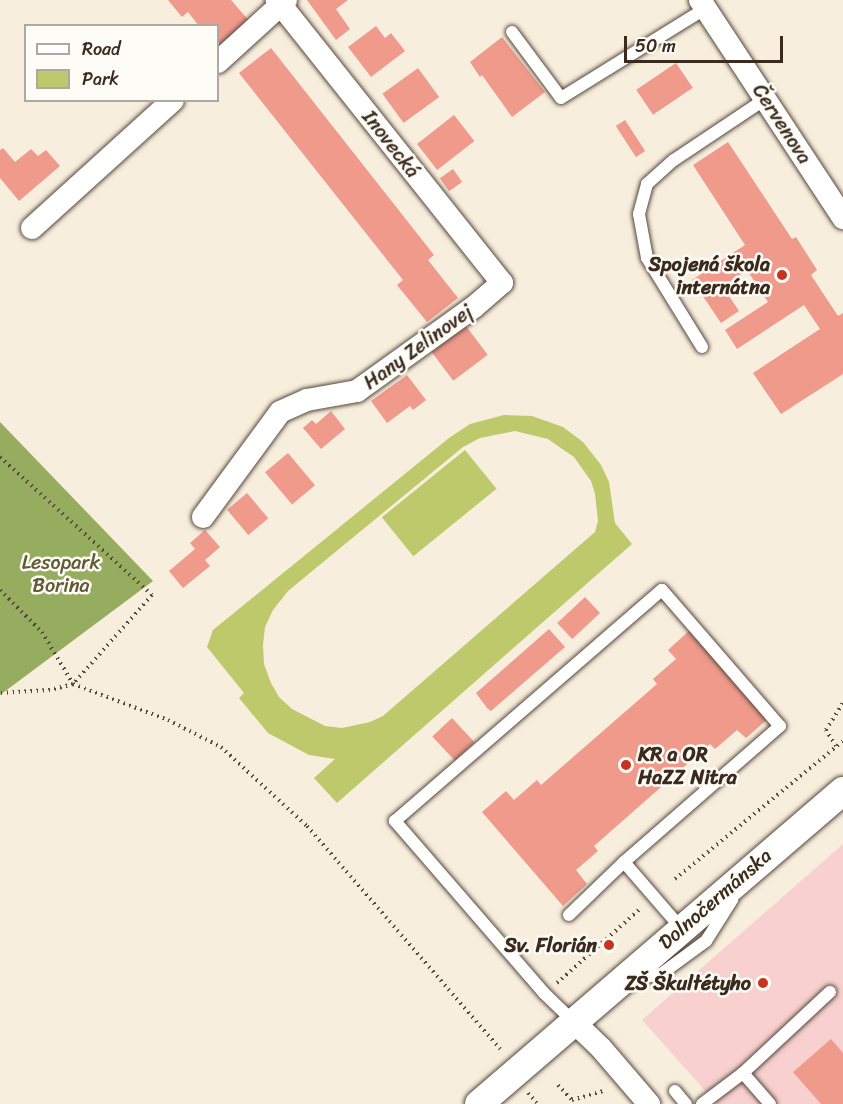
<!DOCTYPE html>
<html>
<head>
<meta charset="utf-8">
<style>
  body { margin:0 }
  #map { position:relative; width:843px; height:1104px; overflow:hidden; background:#f7eedd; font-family:Sriracha,sans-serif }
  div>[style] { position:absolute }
  .built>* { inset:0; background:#f7d0cf }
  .green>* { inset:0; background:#bdc96b; transform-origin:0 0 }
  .forest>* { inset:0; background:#96ad5f }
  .building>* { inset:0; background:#ef9a8b; transform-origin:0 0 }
  .path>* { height:4px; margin-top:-2px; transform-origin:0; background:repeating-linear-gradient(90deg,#57473b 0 1.5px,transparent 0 6px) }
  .roads { filter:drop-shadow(0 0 2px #57473b) drop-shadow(0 0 2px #57473b) }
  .service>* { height:12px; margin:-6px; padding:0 6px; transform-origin:6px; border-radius:6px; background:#fff }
  .minor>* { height:22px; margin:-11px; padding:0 11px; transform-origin:11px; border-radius:11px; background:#fff }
  .tertiary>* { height:28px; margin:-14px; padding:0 14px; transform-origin:14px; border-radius:14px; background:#fff }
  .dots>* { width:16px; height:16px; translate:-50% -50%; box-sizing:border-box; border:3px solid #fdfcf7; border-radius:50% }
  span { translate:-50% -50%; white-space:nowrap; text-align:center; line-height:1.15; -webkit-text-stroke:5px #fdfcf7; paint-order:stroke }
  .street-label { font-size:20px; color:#3b2a1e }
  .poi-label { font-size:20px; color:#3b2a1e; font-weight:700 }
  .right { translate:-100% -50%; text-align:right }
  .left { translate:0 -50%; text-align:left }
  .park-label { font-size:20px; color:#625a35 }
  .legend { position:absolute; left:24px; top:24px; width:195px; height:78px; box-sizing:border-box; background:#fdfcf7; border:2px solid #afa8a0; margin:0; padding:8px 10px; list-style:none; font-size:18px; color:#3b2a1e }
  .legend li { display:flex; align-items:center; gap:12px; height:30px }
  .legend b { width:30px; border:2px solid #afa8a0 }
  .scale { position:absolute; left:624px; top:36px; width:159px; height:27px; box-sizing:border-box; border:3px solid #3b2a1e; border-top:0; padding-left:8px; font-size:18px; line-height:21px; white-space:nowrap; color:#3b2a1e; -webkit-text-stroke:4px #fdfcf7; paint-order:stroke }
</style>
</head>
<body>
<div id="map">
  <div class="built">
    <i style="clip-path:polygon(843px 844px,843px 1104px,717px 1104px,642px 1020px)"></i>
  </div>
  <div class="green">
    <i style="clip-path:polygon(evenodd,504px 415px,532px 416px,563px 427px,583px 442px,601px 465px,609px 482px,615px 523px,632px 544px,337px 803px,314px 778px,335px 759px,309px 755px,268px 733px,239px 698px,244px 693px,207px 647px,213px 630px,449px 438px,470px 424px,504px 415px,515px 431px,548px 439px,574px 457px,591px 481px,595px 494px,598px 521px,595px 532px,383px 716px,370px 722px,342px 728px,325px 726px,292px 709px,279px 697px,271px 683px,264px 664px,263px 645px,265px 627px,273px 610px,288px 591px,463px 447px,480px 438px,515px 431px)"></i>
    <i style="left:465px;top:450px;width:50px;height:107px;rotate:51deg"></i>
  </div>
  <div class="forest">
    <i style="clip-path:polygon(0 422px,153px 581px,0 695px)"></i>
  </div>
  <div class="building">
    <i style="clip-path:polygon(168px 0,231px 0,251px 23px,220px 50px,218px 47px,218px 26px,199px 26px,188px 12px,182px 17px)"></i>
    <i style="clip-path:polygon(307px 0,348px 0,336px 9px,350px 29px,336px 40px)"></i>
    <i style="clip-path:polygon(376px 26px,385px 38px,391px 33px,405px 51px,371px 77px,348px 47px)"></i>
    <i style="clip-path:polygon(502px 37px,545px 92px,512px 117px,482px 75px,480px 77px,470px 62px)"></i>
    <i style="clip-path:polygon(271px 48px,434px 255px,428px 260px,458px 298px,427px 322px,397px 285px,403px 280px,239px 73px)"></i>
    <i style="left:676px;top:63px;width:30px;height:48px;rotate:56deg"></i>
    <i style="left:418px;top:68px;width:36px;height:44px;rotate:54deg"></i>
    <i style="left:454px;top:115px;width:33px;height:47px;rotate:52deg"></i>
    <i style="left:625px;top:120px;width:37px;height:11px;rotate:57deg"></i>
    <i style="clip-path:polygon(728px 142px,792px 239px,796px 237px,817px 270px,811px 275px,838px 316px,843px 313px,843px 374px,781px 414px,753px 373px,820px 329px,804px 305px,737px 349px,725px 330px,768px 302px,747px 270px,723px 287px,739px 311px,721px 323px,692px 280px,745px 245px,693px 165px)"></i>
    <i style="clip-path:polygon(3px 148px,15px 162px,31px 149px,38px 156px,46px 150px,60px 166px,19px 201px,0 178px,0 150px)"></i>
    <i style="left:453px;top:169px;width:16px;height:16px;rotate:55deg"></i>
    <i style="left:466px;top:326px;width:36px;height:43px;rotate:53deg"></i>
    <i style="clip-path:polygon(407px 375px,426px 400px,413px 410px,410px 406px,387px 423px,371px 401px)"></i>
    <i style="clip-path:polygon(331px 411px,345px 429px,321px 449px,303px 428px,312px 420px,316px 424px)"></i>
    <i style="left:288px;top:453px;width:42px;height:30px;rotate:50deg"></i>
    <i style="left:247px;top:493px;width:33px;height:26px;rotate:50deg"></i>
    <i style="clip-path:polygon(205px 530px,220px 547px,205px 560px,210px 566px,183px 588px,169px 571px,195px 549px,190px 543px)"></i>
    <i style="left:585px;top:597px;width:22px;height:38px;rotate:47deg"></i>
    <i style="clip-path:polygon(692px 628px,770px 717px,746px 738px,737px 730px,715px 749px,710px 744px,594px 846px,598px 851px,576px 870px,587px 884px,563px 906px,482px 812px,506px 791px,514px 800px,537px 780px,541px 785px,657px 684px,653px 679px,676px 659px,668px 650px)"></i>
    <i style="clip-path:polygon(549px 629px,565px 647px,491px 711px,487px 708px,476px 693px)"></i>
    <i style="left:452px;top:718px;width:33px;height:27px;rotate:47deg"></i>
    <i style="clip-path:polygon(831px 1039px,843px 1053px,843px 1104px,821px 1104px,793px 1072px)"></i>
  </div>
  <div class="path">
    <i style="left:0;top:457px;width:205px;rotate:42.2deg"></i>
    <i style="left:152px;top:595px;width:119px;rotate:131.6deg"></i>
    <i style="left:73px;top:684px;width:24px;rotate:165deg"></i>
    <i style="left:50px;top:690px;width:50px;rotate:176.6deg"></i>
    <i style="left:0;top:590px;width:59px;rotate:45deg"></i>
    <i style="left:42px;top:632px;width:61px;rotate:59.2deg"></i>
    <i style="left:73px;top:684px;width:102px;rotate:20.8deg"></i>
    <i style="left:168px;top:720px;width:59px;rotate:27deg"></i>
    <i style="left:221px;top:747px;width:117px;rotate:42.6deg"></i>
    <i style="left:307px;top:826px;width:295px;rotate:49.1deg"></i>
    <i style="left:836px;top:746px;width:19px;rotate:-122deg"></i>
    <i style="left:826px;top:730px;width:32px;rotate:-58deg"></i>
    <i style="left:675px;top:879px;width:217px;rotate:-39.4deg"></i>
    <i style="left:557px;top:983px;width:110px;rotate:-41.7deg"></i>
    <i style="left:558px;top:1085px;width:21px;rotate:47deg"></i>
    <i style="left:572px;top:1100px;width:32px;rotate:-16deg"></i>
    <i style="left:528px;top:1093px;width:13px;rotate:48deg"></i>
  </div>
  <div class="roads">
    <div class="service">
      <i style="left:512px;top:32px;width:82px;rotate:53.4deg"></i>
      <i style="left:561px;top:98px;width:171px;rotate:-31.8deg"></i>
      <i style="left:702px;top:347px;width:105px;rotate:-121.7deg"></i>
      <i style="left:647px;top:258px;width:45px;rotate:-100.3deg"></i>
      <i style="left:639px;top:214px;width:31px;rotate:-75deg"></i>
      <i style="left:647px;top:184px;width:36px;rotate:-42deg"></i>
      <i style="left:674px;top:160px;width:112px;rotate:-33.7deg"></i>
      <i style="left:569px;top:915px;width:76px;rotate:-43.9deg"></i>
      <i style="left:633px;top:979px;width:28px;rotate:-10deg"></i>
      <i style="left:661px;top:974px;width:56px;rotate:-36.3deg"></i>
      <i style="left:706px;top:941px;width:49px;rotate:-57.6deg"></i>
      <i style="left:574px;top:1022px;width:42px;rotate:-136deg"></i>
      <i style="left:544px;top:993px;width:228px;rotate:-130.9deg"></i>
      <i style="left:395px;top:821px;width:353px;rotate:-40.9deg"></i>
      <i style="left:662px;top:590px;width:180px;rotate:49.1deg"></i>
      <i style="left:780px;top:726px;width:207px;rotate:138.9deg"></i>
      <i style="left:624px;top:862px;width:87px;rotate:49.2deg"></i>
      <i style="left:743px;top:1073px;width:119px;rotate:-43deg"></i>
      <i style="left:675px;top:1091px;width:17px;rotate:50deg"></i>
      <i style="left:702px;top:1104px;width:51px;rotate:-37.1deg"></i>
      <i style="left:743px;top:1073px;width:41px;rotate:48.9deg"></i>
    </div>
    <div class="minor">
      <i style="left:700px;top:0;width:261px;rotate:56.7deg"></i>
      <i style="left:218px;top:62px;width:92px;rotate:-42.4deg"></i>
      <i style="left:32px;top:228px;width:190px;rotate:-42.2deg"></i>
      <i style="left:203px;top:517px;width:130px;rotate:-53.7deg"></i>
      <i style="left:280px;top:412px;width:30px;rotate:-24deg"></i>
      <i style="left:307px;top:400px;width:51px;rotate:-10.2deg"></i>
      <i style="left:357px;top:391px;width:144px;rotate:-35.7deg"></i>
      <i style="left:474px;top:307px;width:37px;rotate:-41deg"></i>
      <i style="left:502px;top:283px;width:362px;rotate:-128.5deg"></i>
      <i style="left:574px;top:1022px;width:37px;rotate:44deg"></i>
      <i style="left:601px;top:1048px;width:74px;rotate:49.4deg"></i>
    </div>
    <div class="tertiary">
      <i style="left:479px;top:1104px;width:480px;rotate:-40.7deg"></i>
    </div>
  </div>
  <div class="dots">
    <i style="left:782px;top:275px;background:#c8321e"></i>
    <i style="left:626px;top:765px;background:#c8321e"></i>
    <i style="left:609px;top:945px;background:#c8321e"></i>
    <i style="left:763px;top:983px;background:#c8321e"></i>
  </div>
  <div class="street-label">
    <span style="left:782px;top:124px;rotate:57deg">Červenova</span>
    <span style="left:391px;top:144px;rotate:52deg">Inovecká</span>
    <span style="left:418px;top:347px;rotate:-36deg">Hany Zelinovej</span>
    <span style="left:715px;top:899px;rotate:-41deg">Dolnočermánska</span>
  </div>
  <div class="poi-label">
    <span class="right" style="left:770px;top:276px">Spojená škola<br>internátna</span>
    <span class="left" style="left:638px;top:766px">KR a OR<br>HaZZ Nitra</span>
    <span class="right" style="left:597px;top:945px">Sv. Florián</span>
    <span class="right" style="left:751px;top:983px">ZŠ Škultétyho</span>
  </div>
  <div class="park-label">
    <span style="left:61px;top:574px">Lesopark<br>Borina</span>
  </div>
  <ul class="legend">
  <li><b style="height:8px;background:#fff"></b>Road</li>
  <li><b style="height:16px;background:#bdc96b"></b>Park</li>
  </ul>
  <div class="scale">50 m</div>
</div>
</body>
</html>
